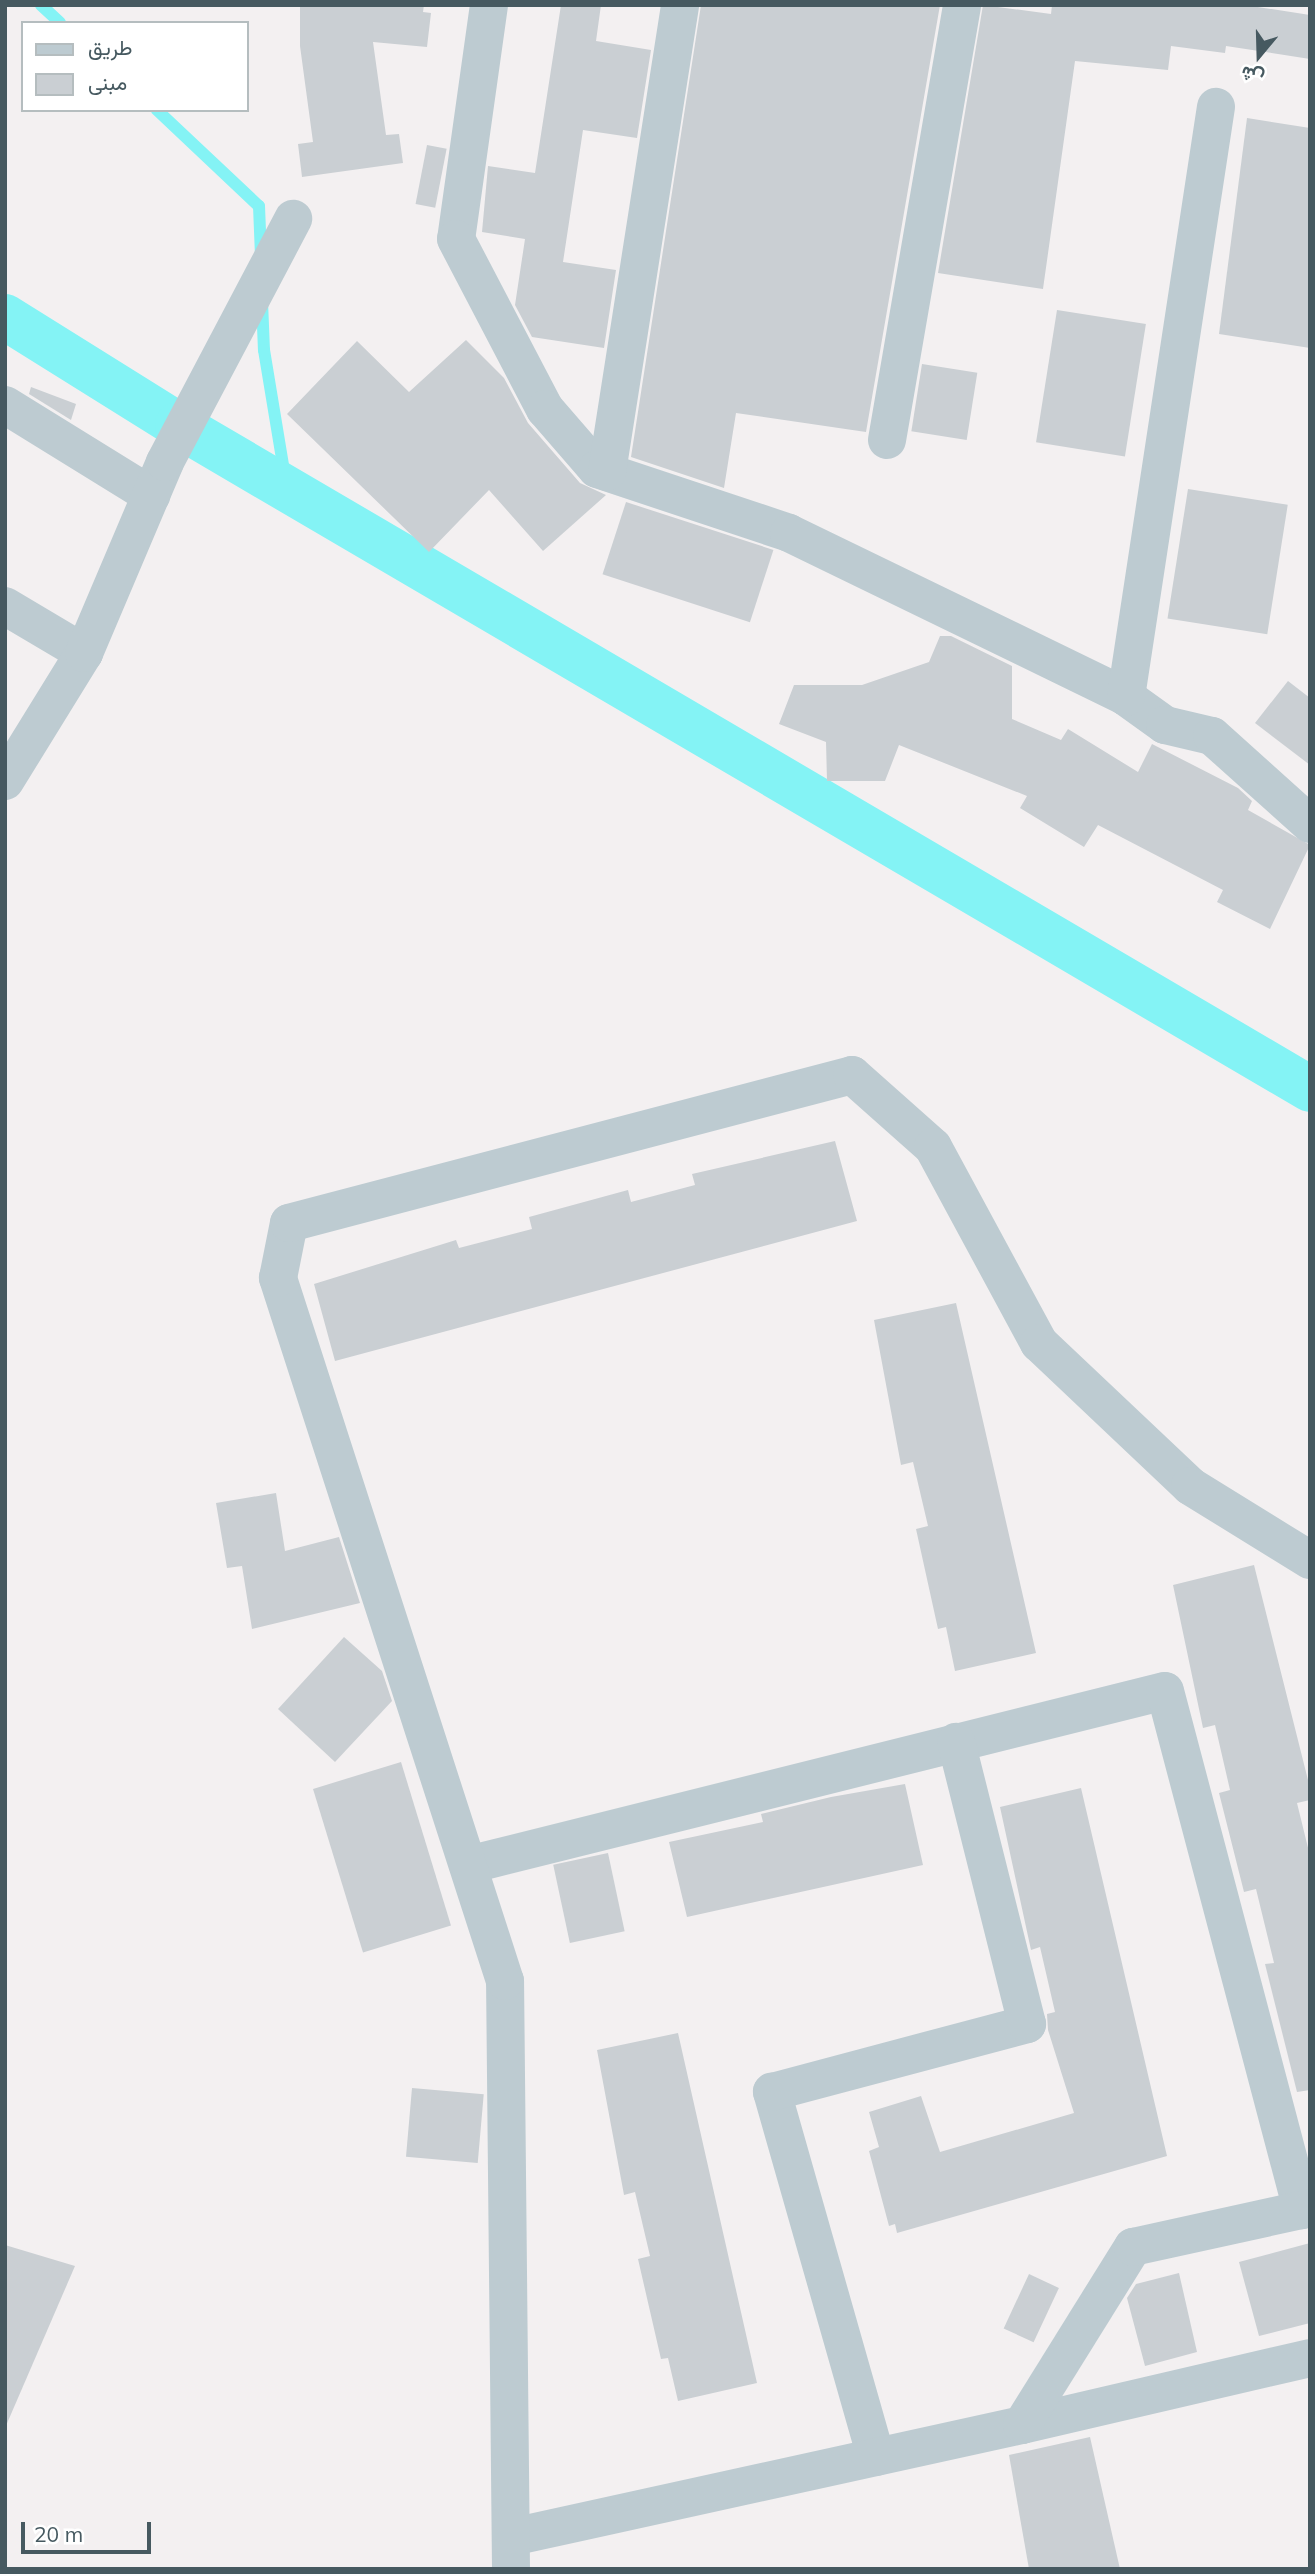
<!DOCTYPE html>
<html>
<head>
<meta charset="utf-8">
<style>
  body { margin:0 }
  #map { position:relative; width:1315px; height:2574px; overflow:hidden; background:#f3f0f1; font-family:Mulish,Vazirmatn,sans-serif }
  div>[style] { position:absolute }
  .stream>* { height:12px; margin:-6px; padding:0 6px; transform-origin:6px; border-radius:6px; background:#84f3f5 }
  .canal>* { height:46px; margin:-23px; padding:0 23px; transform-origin:23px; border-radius:23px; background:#84f3f5 }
  .building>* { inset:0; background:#cacfd3; transform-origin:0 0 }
  .street>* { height:38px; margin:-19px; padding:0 19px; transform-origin:19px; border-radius:19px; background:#bdcbd1 }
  span { translate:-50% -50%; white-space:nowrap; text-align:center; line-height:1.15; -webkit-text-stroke:6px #fff; paint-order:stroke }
  .frame { position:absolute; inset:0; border:7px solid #465960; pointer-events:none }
  .legend { position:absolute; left:21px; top:21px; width:228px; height:91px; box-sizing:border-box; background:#fff; border:2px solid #b5bdbf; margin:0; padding:9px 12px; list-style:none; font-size:21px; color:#465960 }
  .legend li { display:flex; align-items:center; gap:14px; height:35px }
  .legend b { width:35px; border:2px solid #b5bdbf }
  .north { position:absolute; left:1224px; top:21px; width:70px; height:70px; -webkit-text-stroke:5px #fff; paint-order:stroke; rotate:199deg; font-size:19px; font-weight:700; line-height:28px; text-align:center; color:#465960 }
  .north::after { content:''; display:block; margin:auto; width:24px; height:32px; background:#465960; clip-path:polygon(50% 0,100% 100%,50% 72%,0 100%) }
  .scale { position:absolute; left:21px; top:2522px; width:130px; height:32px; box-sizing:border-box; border:4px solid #465960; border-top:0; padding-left:9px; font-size:21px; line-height:24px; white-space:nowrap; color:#465960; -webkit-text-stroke:5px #fff; paint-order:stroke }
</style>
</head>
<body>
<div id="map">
  <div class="stream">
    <i style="left:41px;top:5px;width:26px;rotate:43deg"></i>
    <i style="left:157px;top:110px;width:140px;rotate:43.3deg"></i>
    <i style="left:259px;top:206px;width:49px;rotate:87.7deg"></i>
    <i style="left:262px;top:301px;width:49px;rotate:87.7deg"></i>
    <i style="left:264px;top:350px;width:141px;rotate:80.6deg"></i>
  </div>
  <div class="canal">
    <i style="left:5px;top:317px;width:204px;rotate:32deg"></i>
    <i style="left:178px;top:425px;width:1312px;rotate:30.39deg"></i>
  </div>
  <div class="building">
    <i style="clip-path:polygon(300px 5px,424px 5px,423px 12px,431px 13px,427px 47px,373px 42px,386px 135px,399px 134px,403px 163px,302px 177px,298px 144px,313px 142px,300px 46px)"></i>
    <i style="clip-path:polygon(561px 5px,601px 5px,596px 41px,651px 50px,637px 138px,583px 130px,563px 262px,616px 270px,604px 348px,532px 337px,515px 305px,525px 239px,482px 232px,488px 166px,535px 173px)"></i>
    <i style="clip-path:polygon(701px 5px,940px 5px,866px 432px,736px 413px,724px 488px,631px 457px)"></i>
    <i style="clip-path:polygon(983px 5px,1051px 14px,1052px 5px,1245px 5px,1310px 15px,1310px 59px,1226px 46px,1225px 53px,1171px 46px,1168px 70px,1075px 61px,1043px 289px,938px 273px)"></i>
    <i style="clip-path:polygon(1247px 118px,1310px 128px,1310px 348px,1219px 334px)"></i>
    <i style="left:427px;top:145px;width:20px;height:60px;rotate:11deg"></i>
    <i style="left:1057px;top:310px;width:90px;height:134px;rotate:9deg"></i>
    <i style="clip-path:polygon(466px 340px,504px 378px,528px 423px,580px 483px,606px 495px,543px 551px,489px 490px,429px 552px,287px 414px,357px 341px,409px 392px)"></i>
    <i style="left:922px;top:364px;width:56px;height:68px;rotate:9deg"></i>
    <i style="clip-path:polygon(31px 387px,76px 404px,71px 420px,29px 394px)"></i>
    <i style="left:1188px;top:489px;width:101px;height:131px;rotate:9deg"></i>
    <i style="left:626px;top:502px;width:155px;height:76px;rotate:18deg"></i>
    <i style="clip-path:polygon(940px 636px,951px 636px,1012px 666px,1012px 719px,1061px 740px,1068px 729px,1138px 772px,1152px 744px,1238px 788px,1252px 801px,1248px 810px,1310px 845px,1270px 929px,1217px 902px,1223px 890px,1098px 825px,1084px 847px,1020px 808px,1027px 796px,899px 745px,885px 781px,827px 781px,826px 742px,779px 724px,794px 685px,862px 685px,929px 662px)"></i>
    <i style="clip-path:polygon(1288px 681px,1310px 698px,1310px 765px,1255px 723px)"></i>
    <i style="clip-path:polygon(835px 1141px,857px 1221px,335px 1361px,314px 1284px,456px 1240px,459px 1248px,532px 1229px,529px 1217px,628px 1190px,631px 1202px,695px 1185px,692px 1174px)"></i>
    <i style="clip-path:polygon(956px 1303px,1036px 1653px,955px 1671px,946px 1627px,938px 1629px,916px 1529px,928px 1526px,913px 1462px,901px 1465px,874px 1320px)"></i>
    <i style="clip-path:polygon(276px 1493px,285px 1551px,339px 1537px,360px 1603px,252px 1629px,242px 1566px,227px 1568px,216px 1503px)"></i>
    <i style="clip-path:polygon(1254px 1565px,1310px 1788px,1310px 1800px,1297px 1803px,1310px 1856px,1310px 2090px,1297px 2092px,1265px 1964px,1274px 1963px,1256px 1889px,1244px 1892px,1219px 1793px,1230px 1790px,1215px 1725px,1203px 1728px,1173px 1585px)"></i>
    <i style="clip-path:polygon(344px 1637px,382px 1671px,392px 1701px,335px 1762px,278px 1709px)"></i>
    <i style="left:401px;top:1762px;width:171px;height:92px;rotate:73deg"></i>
    <i style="clip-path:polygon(905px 1784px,923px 1865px,687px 1917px,669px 1842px,763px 1822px,761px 1814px,831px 1797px)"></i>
    <i style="clip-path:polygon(1081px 1788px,1167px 2156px,897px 2233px,895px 2224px,889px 2226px,869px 2151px,879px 2147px,869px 2112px,921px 2096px,940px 2152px,1074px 2113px,1048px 2030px,1047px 2014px,1055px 2012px,1040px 1947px,1031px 1950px,1000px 1807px)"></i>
    <i style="left:608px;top:1853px;width:80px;height:56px;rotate:78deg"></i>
    <i style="clip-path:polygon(678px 2033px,757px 2383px,678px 2401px,668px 2358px,661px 2359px,638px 2259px,650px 2256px,635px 2192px,624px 2195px,597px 2050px)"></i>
    <i style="left:412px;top:2088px;width:72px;height:69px;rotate:5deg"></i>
    <i style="clip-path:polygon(1310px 2243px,1310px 2323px,1259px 2336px,1239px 2262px)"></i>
    <i style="clip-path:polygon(5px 2245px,75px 2266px,5px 2428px)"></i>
    <i style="clip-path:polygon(1179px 2273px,1197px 2352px,1145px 2366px,1127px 2298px,1136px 2284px)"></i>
    <i style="left:1029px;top:2274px;width:33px;height:60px;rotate:25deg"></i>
    <i style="clip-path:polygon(1090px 2437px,1120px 2569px,1029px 2569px,1009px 2455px)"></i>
  </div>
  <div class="street">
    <i style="left:489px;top:5px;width:236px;rotate:98deg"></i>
    <i style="left:456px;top:239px;width:192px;rotate:62.4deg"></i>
    <i style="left:545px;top:409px;width:79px;rotate:49.1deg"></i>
    <i style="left:597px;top:469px;width:202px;rotate:18.4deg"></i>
    <i style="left:789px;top:533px;width:375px;rotate:25.9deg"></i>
    <i style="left:1126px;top:697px;width:48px;rotate:35.7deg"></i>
    <i style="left:1165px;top:725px;width:48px;rotate:13.2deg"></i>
    <i style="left:1212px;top:736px;width:132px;rotate:41.9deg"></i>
    <i style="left:5px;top:405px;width:172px;rotate:31.7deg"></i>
    <i style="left:887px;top:440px;width:441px;rotate:-80.2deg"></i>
    <i style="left:607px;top:472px;width:473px;rotate:-81.1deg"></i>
    <i style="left:5px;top:606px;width:92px;rotate:30.7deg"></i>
    <i style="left:1126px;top:697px;width:597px;rotate:-81.33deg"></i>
    <i style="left:5px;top:781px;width:150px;rotate:-58.3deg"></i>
    <i style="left:84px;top:653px;width:207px;rotate:-67deg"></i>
    <i style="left:165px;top:462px;width:275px;rotate:-62.2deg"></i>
    <i style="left:468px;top:1865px;width:718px;rotate:-14.02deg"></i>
    <i style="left:1165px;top:1691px;width:537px;rotate:75.21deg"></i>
    <i style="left:1022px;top:2425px;width:296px;rotate:-13.1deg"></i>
    <i style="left:876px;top:2457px;width:380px;rotate:-105.9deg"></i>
    <i style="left:772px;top:2092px;width:264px;rotate:-14.9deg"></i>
    <i style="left:1027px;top:2024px;width:291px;rotate:-104.1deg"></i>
    <i style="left:512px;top:2537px;width:522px;rotate:-12.39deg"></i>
    <i style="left:1022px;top:2425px;width:210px;rotate:-58.1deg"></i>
    <i style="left:1133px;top:2247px;width:181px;rotate:-12.4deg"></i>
    <i style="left:511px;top:2569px;width:588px;rotate:-90.58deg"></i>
    <i style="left:505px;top:1981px;width:739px;rotate:-107.9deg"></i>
    <i style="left:278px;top:1278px;width:56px;rotate:-78.7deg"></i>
    <i style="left:289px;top:1223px;width:582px;rotate:-14.73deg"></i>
    <i style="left:852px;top:1075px;width:108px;rotate:41.6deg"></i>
    <i style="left:933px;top:1147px;width:223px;rotate:61.6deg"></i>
    <i style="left:1039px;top:1343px;width:208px;rotate:43.4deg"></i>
    <i style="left:1190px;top:1486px;width:141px;rotate:31.7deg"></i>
  </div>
  <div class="frame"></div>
  <ul class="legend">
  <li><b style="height:9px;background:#bdcbd1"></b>طريق</li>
  <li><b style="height:19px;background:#cacfd3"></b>مبنى</li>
  </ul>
  <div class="north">ش</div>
  <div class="scale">20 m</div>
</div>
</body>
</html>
